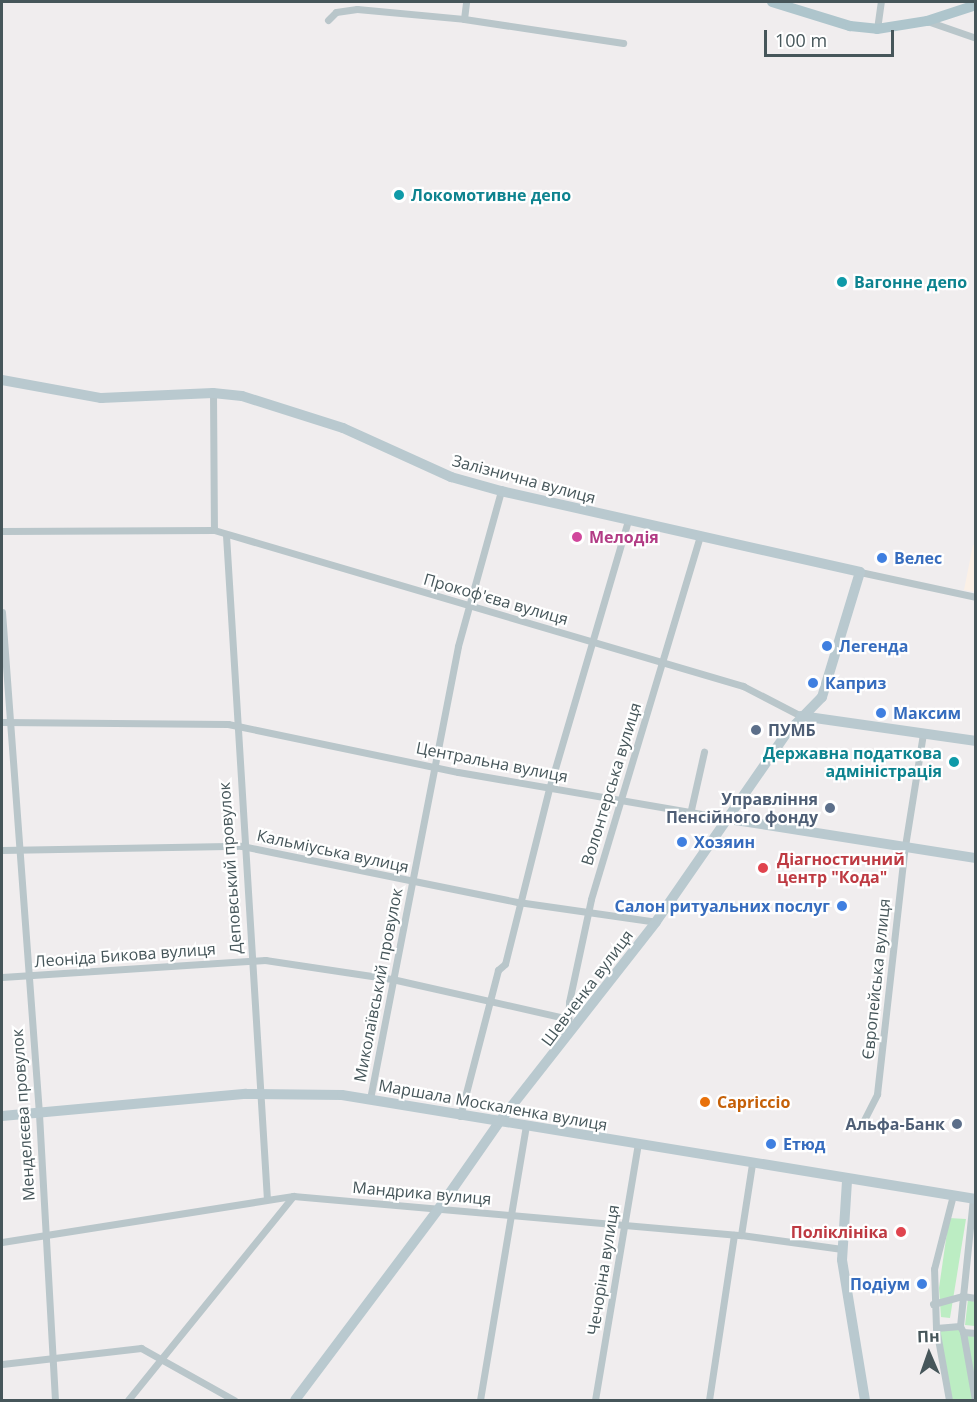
<!DOCTYPE html>
<html>
<head>
<meta charset="utf-8">
<style>
  body { margin:0 }
  #map { position:relative; width:977px; height:1402px; overflow:hidden; background:#f0edee; font-family:"Open Sans",sans-serif }
  div>[style] { position:absolute }
  .commercial>* { inset:0; background:#fbf0e6 }
  .green>* { inset:0; background:#bcedc3 }
  .street>* { height:7px; margin:-3.5px; padding:0 3.5px; transform-origin:3.5px; border-radius:3.5px; background:#b9c6ca }
  .secondary>* { height:10px; margin:-5px; padding:0 5px; transform-origin:5px; border-radius:5px; background:#b9c9cf }
  .primary>* { height:10px; margin:-5px; padding:0 5px; transform-origin:5px; border-radius:5px; background:#aec5cc }
  .dots>* { width:16px; height:16px; translate:-50% -50%; box-sizing:border-box; border:3px solid #fff; border-radius:50% }
  span { translate:-50% -50%; white-space:nowrap; text-align:center; line-height:1.15; -webkit-text-stroke:4.5px #fff; paint-order:stroke }
  .culture-label { font-size:16px; color:#0d838f; font-weight:700 }
  .left { translate:0 -50%; text-align:left }
  .right { translate:-100% -50%; text-align:right }
  .street-label { font-size:16px; color:#46565a }
  .hotel-label { font-size:16px; color:#b23c85; font-weight:700 }
  .shop-label { font-size:16px; color:#366cbe; font-weight:700 }
  .service-label { font-size:16px; color:#4e5e75; font-weight:700 }
  .health-label { font-size:16px; color:#be3a42; font-weight:700 }
  .food-label { font-size:16px; color:#c56008; font-weight:700 }
  .frame { position:absolute; inset:0; border:3px solid #46565a; pointer-events:none }
  .north { position:absolute; left:899px; top:1324px; width:60px; height:60px; -webkit-text-stroke:4px #fff; paint-order:stroke; rotate:358deg; font-size:16px; font-weight:700; line-height:24px; text-align:center; color:#46565a }
  .north::after { content:''; display:block; margin:auto; width:21px; height:27px; background:#46565a; clip-path:polygon(50% 0,100% 100%,50% 72%,0 100%) }
  .scale { position:absolute; left:764px; top:30px; width:130px; height:27px; box-sizing:border-box; border:3px solid #46565a; border-top:0; padding-left:8px; font-size:18px; line-height:21px; white-space:nowrap; color:#46565a; -webkit-text-stroke:4px #fff; paint-order:stroke }
</style>
</head>
<body>
<div id="map">
  <div class="commercial">
    <i style="clip-path:polygon(973px 545px,975px 545px,975px 592px,964px 590px)"></i>
  </div>
  <div class="green">
    <i style="clip-path:polygon(949px 1218px,966px 1219px,950px 1318px,941px 1317px,939px 1288px)"></i>
    <i style="clip-path:polygon(968px 1299px,975px 1302px,975px 1326px,965px 1325px)"></i>
    <i style="clip-path:polygon(960px 1326px,963px 1332px,975px 1333px,975px 1400px,949px 1400px,936px 1328px)"></i>
  </div>
  <div class="street">
    <i style="left:464px;top:19px;width:161px;rotate:8.6deg"></i>
    <i style="left:328px;top:20px;width:11px;rotate:-45deg"></i>
    <i style="left:336px;top:12px;width:21px;rotate:-8deg"></i>
    <i style="left:357px;top:9px;width:107px;rotate:5.3deg"></i>
    <i style="left:464px;top:19px;width:17px;rotate:-83deg"></i>
    <i style="left:927px;top:21px;width:52px;rotate:19.1deg"></i>
    <i style="left:877px;top:29px;width:27px;rotate:-82deg"></i>
    <i style="left:213px;top:393px;width:137px;rotate:89.6deg"></i>
    <i style="left:2px;top:531px;width:212px;rotate:-0.3deg"></i>
    <i style="left:214px;top:530px;width:552px;rotate:16.43deg"></i>
    <i style="left:743px;top:686px;width:65px;rotate:27.3deg"></i>
    <i style="left:226px;top:535px;width:665px;rotate:86.47deg"></i>
    <i style="left:860px;top:572px;width:119px;rotate:12.2deg"></i>
    <i style="left:2px;top:612px;width:503px;rotate:85.78deg"></i>
    <i style="left:39px;top:1114px;width:286px;rotate:86.8deg"></i>
    <i style="left:2px;top:722px;width:226px;rotate:0.5deg"></i>
    <i style="left:228px;top:724px;width:235px;rotate:11.8deg"></i>
    <i style="left:458px;top:772px;width:275px;rotate:9.8deg"></i>
    <i style="left:690px;top:814px;width:64px;rotate:-77.3deg"></i>
    <i style="left:2px;top:850px;width:240px;rotate:-1deg"></i>
    <i style="left:242px;top:846px;width:282px;rotate:11.5deg"></i>
    <i style="left:518px;top:902px;width:139px;rotate:8.2deg"></i>
    <i style="left:2px;top:977px;width:264px;rotate:-3.7deg"></i>
    <i style="left:265px;top:960px;width:128px;rotate:8.5deg"></i>
    <i style="left:392px;top:979px;width:181px;rotate:12.7deg"></i>
    <i style="left:567px;top:1033px;width:31px;rotate:-86deg"></i>
    <i style="left:569px;top:1002px;width:105px;rotate:-77.9deg"></i>
    <i style="left:591px;top:899px;width:377px;rotate:-73.3deg"></i>
    <i style="left:370px;top:1099px;width:461px;rotate:-79deg"></i>
    <i style="left:458px;top:646px;width:161px;rotate:-74.5deg"></i>
    <i style="left:460px;top:1116px;width:151px;rotate:-75.4deg"></i>
    <i style="left:498px;top:970px;width:9px;rotate:-41deg"></i>
    <i style="left:505px;top:964px;width:180px;rotate:-75.9deg"></i>
    <i style="left:549px;top:789px;width:279px;rotate:-73.6deg"></i>
    <i style="left:864px;top:1120px;width:29px;rotate:-63deg"></i>
    <i style="left:877px;top:1094px;width:250px;rotate:-83.6deg"></i>
    <i style="left:905px;top:846px;width:114px;rotate:-80.9deg"></i>
    <i style="left:741px;top:1235px;width:72px;rotate:-81.2deg"></i>
    <i style="left:2px;top:1242px;width:295px;rotate:-9deg"></i>
    <i style="left:293px;top:1196px;width:450px;rotate:5deg"></i>
    <i style="left:741px;top:1235px;width:102px;rotate:7.9deg"></i>
    <i style="left:933px;top:1304px;width:30px;rotate:-15deg"></i>
    <i style="left:962px;top:1296px;width:14px;rotate:8deg"></i>
    <i style="left:960px;top:1326px;width:129px;rotate:-84.2deg"></i>
    <i style="left:936px;top:1328px;width:59px;rotate:-91.9deg"></i>
    <i style="left:934px;top:1269px;width:76px;rotate:-75.6deg"></i>
    <i style="left:2px;top:1364px;width:140px;rotate:-6.6deg"></i>
    <i style="left:141px;top:1348px;width:107px;rotate:29.2deg"></i>
    <i style="left:128px;top:1400px;width:262px;rotate:-51deg"></i>
    <i style="left:480px;top:1400px;width:278px;rotate:-80.5deg"></i>
    <i style="left:595px;top:1400px;width:260px;rotate:-80.5deg"></i>
    <i style="left:709px;top:1400px;width:167px;rotate:-81.4deg"></i>
    <i style="left:949px;top:1400px;width:73px;rotate:-100.2deg"></i>
    <i style="left:936px;top:1328px;width:24px;rotate:-5deg"></i>
    <i style="left:960px;top:1326px;width:7px;rotate:63deg"></i>
    <i style="left:975px;top:1400px;width:69px;rotate:-100deg"></i>
    <i style="left:963px;top:1332px;width:13px;rotate:4deg"></i>
  </div>
  <div class="secondary">
    <i style="left:2px;top:380px;width:101px;rotate:10.3deg"></i>
    <i style="left:101px;top:398px;width:112px;rotate:-2.6deg"></i>
    <i style="left:213px;top:393px;width:29px;rotate:6deg"></i>
    <i style="left:242px;top:396px;width:106px;rotate:17.6deg"></i>
    <i style="left:343px;top:428px;width:119px;rotate:24.4deg"></i>
    <i style="left:451px;top:477px;width:52px;rotate:15.6deg"></i>
    <i style="left:501px;top:491px;width:368px;rotate:12.7deg"></i>
    <i style="left:860px;top:572px;width:131px;rotate:106.9deg"></i>
    <i style="left:822px;top:697px;width:52px;rotate:134.2deg"></i>
    <i style="left:786px;top:734px;width:229px;rotate:124.7deg"></i>
    <i style="left:656px;top:922px;width:253px;rotate:128.1deg"></i>
    <i style="left:500px;top:1121px;width:105px;rotate:124.9deg"></i>
    <i style="left:440px;top:1207px;width:241px;rotate:126.9deg"></i>
    <i style="left:801px;top:716px;width:177px;rotate:8.1deg"></i>
    <i style="left:729px;top:819px;width:250px;rotate:9deg"></i>
    <i style="left:2px;top:1116px;width:245px;rotate:-5.2deg"></i>
    <i style="left:246px;top:1094px;width:96px;rotate:0.6deg"></i>
    <i style="left:342px;top:1095px;width:642px;rotate:9.32deg"></i>
    <i style="left:847px;top:1181px;width:79px;rotate:93.6deg"></i>
    <i style="left:842px;top:1260px;width:142px;rotate:80.7deg"></i>
  </div>
  <div class="primary">
    <i style="left:772px;top:2px;width:82px;rotate:17.1deg"></i>
    <i style="left:850px;top:26px;width:27px;rotate:6deg"></i>
    <i style="left:877px;top:29px;width:51px;rotate:-9.1deg"></i>
    <i style="left:927px;top:21px;width:52px;rotate:-18.1deg"></i>
  </div>
  <div class="dots">
    <i style="left:399px;top:195px;background:#0f9aa8"></i>
    <i style="left:842px;top:282px;background:#0f9aa8"></i>
    <i style="left:577px;top:537px;background:#d1479c"></i>
    <i style="left:882px;top:558px;background:#3f7fe0"></i>
    <i style="left:827px;top:646px;background:#3f7fe0"></i>
    <i style="left:813px;top:683px;background:#3f7fe0"></i>
    <i style="left:881px;top:713px;background:#3f7fe0"></i>
    <i style="left:756px;top:730px;background:#5c6f8a"></i>
    <i style="left:954px;top:762px;background:#0f9aa8"></i>
    <i style="left:830px;top:808px;background:#5c6f8a"></i>
    <i style="left:682px;top:842px;background:#3f7fe0"></i>
    <i style="left:763px;top:868px;background:#e0444e"></i>
    <i style="left:842px;top:906px;background:#3f7fe0"></i>
    <i style="left:705px;top:1102px;background:#e8710a"></i>
    <i style="left:957px;top:1124px;background:#5c6f8a"></i>
    <i style="left:771px;top:1144px;background:#3f7fe0"></i>
    <i style="left:901px;top:1232px;background:#e0444e"></i>
    <i style="left:922px;top:1284px;background:#3f7fe0"></i>
  </div>
  <div class="culture-label">
    <span class="left" style="left:411px;top:195px">Локомотивне депо</span>
    <span class="left" style="left:854px;top:282px">Вагонне депо</span>
    <span class="right" style="left:942px;top:762px">Державна податкова<br>адміністрація</span>
  </div>
  <div class="street-label">
    <span style="left:524px;top:479px;rotate:15deg">Залізнична вулиця</span>
    <span style="left:496px;top:599px;rotate:16deg">Прокоф'єва вулиця</span>
    <span style="left:492px;top:762px;rotate:11deg">Центральна вулиця</span>
    <span style="left:611px;top:784px;rotate:-73deg">Волонтерська вулиця</span>
    <span style="left:333px;top:851px;rotate:12deg">Кальміуська вулиця</span>
    <span style="left:230px;top:868px;rotate:-94deg">Деповський провулок</span>
    <span style="left:125px;top:955px;rotate:-4deg">Леоніда Бикова вулиця</span>
    <span style="left:876px;top:979px;rotate:-84deg">Європейська вулиця</span>
    <span style="left:378px;top:985px;rotate:-79deg">Миколаївський провулок</span>
    <span style="left:587px;top:988px;rotate:-53deg">Шевченка вулиця</span>
    <span style="left:493px;top:1105px;rotate:10deg">Маршала Москаленка вулиця</span>
    <span style="left:23px;top:1115px;rotate:-94deg">Менделєєва провулок</span>
    <span style="left:422px;top:1193px;rotate:5deg">Мандрика вулиця</span>
    <span style="left:603px;top:1270px;rotate:-81deg">Чечоріна вулиця</span>
  </div>
  <div class="hotel-label">
    <span class="left" style="left:589px;top:537px">Мелодія</span>
  </div>
  <div class="shop-label">
    <span class="left" style="left:894px;top:558px">Велес</span>
    <span class="left" style="left:839px;top:646px">Легенда</span>
    <span class="left" style="left:825px;top:683px">Каприз</span>
    <span class="left" style="left:893px;top:713px">Максим</span>
    <span class="left" style="left:694px;top:842px">Хозяин</span>
    <span class="right" style="left:830px;top:906px">Салон ритуальних послуг</span>
    <span class="left" style="left:783px;top:1144px">Етюд</span>
    <span class="right" style="left:910px;top:1284px">Подіум</span>
  </div>
  <div class="service-label">
    <span class="left" style="left:768px;top:730px">ПУМБ</span>
    <span class="right" style="left:818px;top:808px">Управління<br>Пенсійного фонду</span>
    <span class="right" style="left:945px;top:1124px">Альфа-Банк</span>
  </div>
  <div class="health-label">
    <span class="left" style="left:777px;top:868px">Діагностичний<br>центр "Кода"</span>
    <span class="right" style="left:888px;top:1232px">Поліклініка</span>
  </div>
  <div class="food-label">
    <span class="left" style="left:717px;top:1102px">Capriccio</span>
  </div>
  <div class="frame"></div>
  <div class="north">Пн</div>
  <div class="scale">100 m</div>
</div>
</body>
</html>
